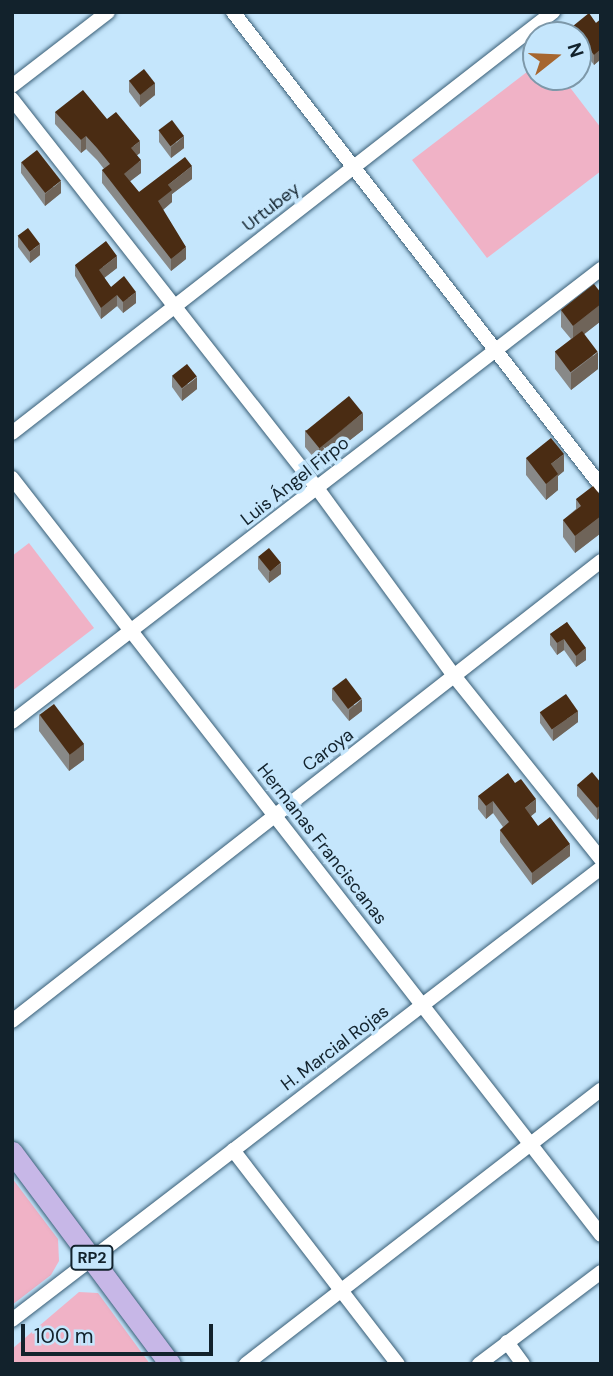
<!DOCTYPE html>
<html>
<head>
<meta charset="utf-8">
<style>
  body { margin:0 }
  #map { position:relative; width:613px; height:1376px; overflow:hidden; background:#c5e6fc; font-family:"DM Sans",sans-serif }
  div>[style] { position:absolute }
  .green>* { inset:0; background:#f0b2c6 }
  .roads { filter:drop-shadow(0 0 2px #395e76) drop-shadow(0 0 2px #395e76) }
  .minor>* { height:14px; margin:-7px; padding:0 7px; transform-origin:7px; border-radius:7px; background:#fff }
  .primary>* { height:21px; margin:-10.5px; padding:0 10.5px; transform-origin:10.5px; border-radius:10.5px; background:#c7b7e7 }
  .wall>* { inset:0; background:#888988 }
  .shaded-wall>* { inset:0; background:#6f6459 }
  .building>* { inset:0; background:#4a2c13; transform-origin:0 0 }
  span { translate:-50% -50%; white-space:nowrap; text-align:center; line-height:1.15; -webkit-text-stroke:7px #c5e6fc; paint-order:stroke }
  .shield-label span { padding:2px 5px; background:#c5e6fc; border:2px solid; border-radius:5px; -webkit-text-stroke-width:0 }
  .shield-label { font-size:16px; color:#12222c; font-weight:700 }
  .street-label { font-size:18px; color:#12222c }
  .frame { position:absolute; inset:0; border:14px solid #12222c; pointer-events:none }
  .north { position:absolute; left:522px; top:21px; width:70px; height:70px; box-sizing:border-box; background:#c5e6fc; border:2px solid #7d98a9; border-radius:50%; rotate:72deg; font-size:19px; font-weight:700; line-height:28px; text-align:center; color:#12222c }
  .north::after { content:''; display:block; margin:auto; width:24px; height:32px; background:#a6662f; clip-path:polygon(50% 0,100% 100%,50% 72%,0 100%) }
  .scale { position:absolute; left:21px; top:1324px; width:192px; height:32px; box-sizing:border-box; border:4px solid #12222c; border-top:0; padding-left:9px; font-size:21px; line-height:24px; white-space:nowrap; color:#12222c; -webkit-text-stroke:5px #c5e6fc; paint-order:stroke }
</style>
</head>
<body>
<div id="map">
  <div class="green">
    <i style="clip-path:polygon(536px 65px,536px 77px,562px 77px,601px 128px,601px 171px,487px 258px,412px 160px)"></i>
    <i style="clip-path:polygon(29px 543px,94px 628px,12px 691px,12px 556px)"></i>
    <i style="clip-path:polygon(12px 1178px,58px 1239px,59px 1261px,51px 1275px,12px 1305px)"></i>
    <i style="clip-path:polygon(79px 1292px,98px 1293px,150px 1364px,12px 1364px,12px 1349px)"></i>
  </div>
  <div class="roads">
    <div class="minor">
      <i style="left:233px;top:12px;width:600px;rotate:52.18deg"></i>
      <i style="left:12px;top:86px;width:121px;rotate:-37.6deg"></i>
      <i style="left:12px;top:99px;width:494px;rotate:51.9deg"></i>
      <i style="left:317px;top:488px;width:234px;rotate:53.9deg"></i>
      <i style="left:455px;top:677px;width:233px;rotate:51.3deg"></i>
      <i style="left:12px;top:433px;width:686px;rotate:-37.89deg"></i>
      <i style="left:12px;top:478px;width:959px;rotate:52.11deg"></i>
      <i style="left:12px;top:722px;width:743px;rotate:-37.56deg"></i>
      <i style="left:12px;top:1021px;width:747px;rotate:-37.99deg"></i>
      <i style="left:233px;top:1150px;width:270px;rotate:52.4deg"></i>
      <i style="left:12px;top:1320px;width:742px;rotate:-37.5deg"></i>
      <i style="left:507px;top:1342px;width:27px;rotate:54deg"></i>
      <i style="left:246px;top:1364px;width:448px;rotate:-37.7deg"></i>
      <i style="left:479px;top:1364px;width:153px;rotate:-37deg"></i>
    </div>
    <div class="primary">
      <i style="left:12px;top:1152px;width:264px;rotate:53.3deg"></i>
    </div>
  </div>
  <div class="wall">
    <i style="clip-path:polygon(601px 19px,601px 59px,594px 65px,578px 43px,578px 35px,573px 35px,573px 26px,596px 23px)"></i>
    <i style="clip-path:polygon(129px 80px,155px 95px,140px 107px,129px 92px)"></i>
    <i style="clip-path:polygon(55px 112px,107px 119px,140px 153px,137px 155px,141px 173px,130px 181px,139px 192px,192px 179px,172px 194px,172px 202px,163px 210px,186px 259px,171px 271px,102px 183px,102px 170px,104px 169px,97px 160px,86px 149px,81px 153px,55px 124px)"></i>
    <i style="clip-path:polygon(159px 131px,184px 148px,171px 158px,159px 142px)"></i>
    <i style="clip-path:polygon(21px 162px,61px 193px,45px 206px,21px 173px)"></i>
    <i style="clip-path:polygon(18px 236px,40px 255px,30px 263px,18px 247px)"></i>
    <i style="clip-path:polygon(75px 265px,117px 268px,104px 278px,111px 287px,136px 303px,123px 313px,117px 306px,101px 319px,75px 276px)"></i>
    <i style="clip-path:polygon(601px 293px,601px 321px,584px 334px,598px 369px,571px 390px,555px 369px,555px 352px,571px 339px,561px 327px,561px 310px)"></i>
    <i style="clip-path:polygon(172px 376px,197px 389px,182px 401px,172px 387px)"></i>
    <i style="clip-path:polygon(305px 430px,363px 430px,319px 464px,305px 447px)"></i>
    <i style="clip-path:polygon(526px 458px,564px 471px,558px 476px,558px 490px,546px 500px,526px 475px)"></i>
    <i style="clip-path:polygon(601px 496px,601px 533px,575px 553px,563px 537px,563px 520px,576px 509px,576px 499px)"></i>
    <i style="clip-path:polygon(258px 557px,281px 574px,269px 583px,258px 569px)"></i>
    <i style="clip-path:polygon(567px 622px,586px 660px,576px 667px,564px 650px,557px 655px,550px 645px,550px 634px)"></i>
    <i style="clip-path:polygon(332px 688px,362px 711px,349px 721px,332px 700px)"></i>
    <i style="clip-path:polygon(540px 712px,578px 722px,553px 741px,540px 723px)"></i>
    <i style="clip-path:polygon(39px 714px,84px 760px,69px 771px,39px 731px)"></i>
    <i style="clip-path:polygon(601px 783px,601px 816px,597px 820px,577px 796px,577px 785px)"></i>
    <i style="clip-path:polygon(478px 796px,536px 812px,531px 816px,538px 826px,570px 856px,532px 885px,500px 842px,500px 830px,503px 827px,493px 813px,486px 819px,478px 809px)"></i>
  </div>
  <div class="shaded-wall">
    <i style="clip-path:polygon(601px 49px,601px 59px,594px 65px,594px 55px)"></i>
    <i style="clip-path:polygon(155px 83px,155px 95px,140px 107px,140px 95px)"></i>
    <i style="clip-path:polygon(86px 136px,86px 149px,81px 153px,81px 140px)"></i>
    <i style="clip-path:polygon(184px 136px,184px 148px,171px 158px,171px 147px)"></i>
    <i style="clip-path:polygon(140px 141px,140px 153px,131px 160px,131px 148px)"></i>
    <i style="clip-path:polygon(141px 160px,141px 173px,124px 186px,124px 174px)"></i>
    <i style="clip-path:polygon(192px 166px,192px 179px,172px 194px,172px 202px,158px 214px,158px 201px,168px 185px)"></i>
    <i style="clip-path:polygon(61px 181px,61px 193px,45px 206px,45px 194px)"></i>
    <i style="clip-path:polygon(40px 244px,40px 255px,30px 263px,30px 252px)"></i>
    <i style="clip-path:polygon(186px 247px,186px 259px,171px 271px,171px 259px)"></i>
    <i style="clip-path:polygon(117px 256px,117px 268px,99px 282px,99px 270px)"></i>
    <i style="clip-path:polygon(136px 292px,136px 303px,123px 313px,123px 302px)"></i>
    <i style="clip-path:polygon(117px 295px,117px 306px,101px 319px,101px 308px)"></i>
    <i style="clip-path:polygon(601px 304px,601px 321px,573px 343px,573px 326px)"></i>
    <i style="clip-path:polygon(598px 352px,598px 369px,571px 390px,571px 373px)"></i>
    <i style="clip-path:polygon(197px 377px,197px 389px,182px 401px,182px 389px)"></i>
    <i style="clip-path:polygon(363px 413px,363px 430px,319px 464px,319px 447px)"></i>
    <i style="clip-path:polygon(564px 454px,564px 471px,558px 476px,558px 490px,546px 500px,546px 484px,551px 464px)"></i>
    <i style="clip-path:polygon(601px 516px,601px 533px,575px 553px,575px 536px)"></i>
    <i style="clip-path:polygon(281px 563px,281px 574px,269px 583px,269px 572px)"></i>
    <i style="clip-path:polygon(564px 639px,564px 650px,557px 655px,557px 643px)"></i>
    <i style="clip-path:polygon(586px 648px,586px 660px,576px 667px,576px 656px)"></i>
    <i style="clip-path:polygon(362px 699px,362px 711px,349px 721px,349px 710px)"></i>
    <i style="clip-path:polygon(578px 711px,578px 722px,553px 741px,553px 729px)"></i>
    <i style="clip-path:polygon(84px 744px,84px 760px,69px 771px,69px 754px)"></i>
    <i style="clip-path:polygon(536px 799px,536px 812px,525px 821px,525px 808px)"></i>
    <i style="clip-path:polygon(493px 801px,493px 813px,486px 819px,486px 806px)"></i>
    <i style="clip-path:polygon(601px 805px,601px 816px,597px 820px,597px 808px)"></i>
    <i style="clip-path:polygon(570px 844px,570px 856px,532px 885px,532px 873px)"></i>
  </div>
  <div class="building">
    <i style="clip-path:polygon(589px 13px,596px 23px,601px 19px,601px 49px,594px 55px,573px 26px)"></i>
    <i style="left:144px;top:69px;width:18px;height:19px;rotate:52deg"></i>
    <i style="clip-path:polygon(83px 90px,107px 119px,116px 112px,140px 141px,131px 148px,141px 160px,124px 174px,139px 192px,185px 157px,192px 166px,168px 185px,172px 190px,158px 201px,186px 247px,171px 259px,102px 170px,110px 164px,97px 148px,86px 136px,81px 140px,55px 112px)"></i>
    <i style="left:172px;top:120px;width:20px;height:17px;rotate:53deg"></i>
    <i style="left:37px;top:150px;width:39px;height:20px;rotate:52deg"></i>
    <i style="left:28px;top:228px;width:20px;height:13px;rotate:53deg"></i>
    <i style="clip-path:polygon(106px 241px,117px 256px,99px 270px,111px 287px,124px 276px,136px 292px,123px 302px,117px 295px,101px 308px,75px 265px)"></i>
    <i style="clip-path:polygon(594px 284px,601px 293px,601px 304px,573px 326px,561px 310px)"></i>
    <i style="left:582px;top:331px;width:26px;height:34px;rotate:53deg"></i>
    <i style="left:187px;top:364px;width:16px;height:19px;rotate:52deg"></i>
    <i style="left:349px;top:396px;width:22px;height:56px;rotate:51deg"></i>
    <i style="clip-path:polygon(551px 438px,564px 454px,551px 464px,558px 474px,546px 484px,526px 458px)"></i>
    <i style="clip-path:polygon(593px 486px,601px 496px,601px 516px,575px 536px,563px 520px,581px 506px,576px 499px)"></i>
    <i style="left:269px;top:548px;width:19px;height:14px;rotate:51deg"></i>
    <i style="clip-path:polygon(567px 622px,586px 648px,576px 656px,564px 639px,557px 643px,550px 634px)"></i>
    <i style="left:346px;top:678px;width:26px;height:17px;rotate:53deg"></i>
    <i style="left:566px;top:694px;width:21px;height:32px;rotate:55deg"></i>
    <i style="left:54px;top:704px;width:50px;height:18px;rotate:53deg"></i>
    <i style="clip-path:polygon(592px 772px,601px 783px,601px 805px,597px 808px,577px 785px)"></i>
    <i style="clip-path:polygon(508px 773px,515px 783px,521px 779px,536px 799px,525px 808px,538px 826px,550px 817px,570px 844px,532px 873px,500px 830px,509px 822px,493px 801px,486px 806px,478px 796px)"></i>
  </div>
  <div class="shield-label">
    <span style="left:92px;top:1258px">RP2</span>
  </div>
  <div class="street-label">
    <span style="left:271px;top:207px;rotate:-38deg">Urtubey</span>
    <span style="left:295px;top:481px;rotate:-38deg">Luis Ángel Firpo</span>
    <span style="left:328px;top:750px;rotate:-37deg">Caroya</span>
    <span style="left:322px;top:844px;rotate:52deg">Hermanas Franciscanas</span>
    <span style="left:335px;top:1048px;rotate:-37deg">H. Marcial Rojas</span>
  </div>
  <div class="frame"></div>
  <div class="north">N</div>
  <div class="scale">100 m</div>
</div>
</body>
</html>
